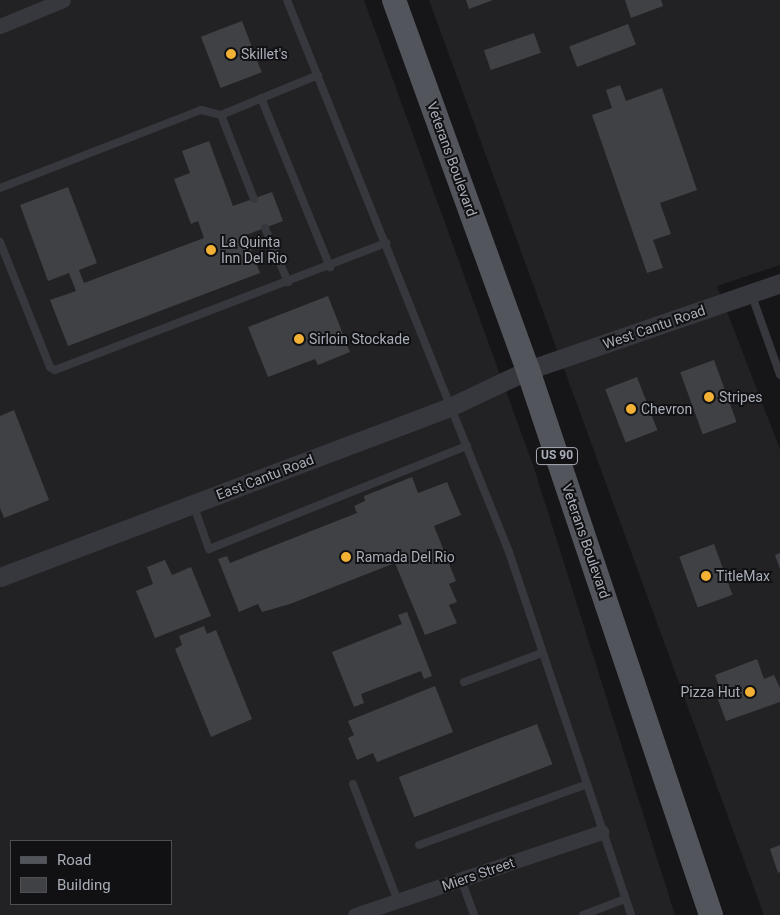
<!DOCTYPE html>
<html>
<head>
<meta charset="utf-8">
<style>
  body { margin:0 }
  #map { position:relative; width:780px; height:915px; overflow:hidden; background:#161618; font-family:Roboto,sans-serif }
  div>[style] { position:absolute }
  .built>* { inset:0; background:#222225 }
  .building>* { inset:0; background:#404145; transform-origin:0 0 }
  .service>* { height:8px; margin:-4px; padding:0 4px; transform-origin:4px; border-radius:4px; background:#37383d }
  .minor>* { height:15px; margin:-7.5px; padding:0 7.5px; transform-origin:7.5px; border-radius:7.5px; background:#37383d }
  .tertiary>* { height:19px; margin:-9.5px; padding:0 9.5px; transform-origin:9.5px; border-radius:9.5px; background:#37383d }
  .primary>* { height:24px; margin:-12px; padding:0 12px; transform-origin:12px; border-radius:12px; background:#53555c }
  .dots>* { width:14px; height:14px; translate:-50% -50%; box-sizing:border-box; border:2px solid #111113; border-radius:50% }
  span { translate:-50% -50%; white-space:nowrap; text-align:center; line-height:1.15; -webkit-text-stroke:4px #111113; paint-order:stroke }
  .shield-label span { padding:1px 4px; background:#111113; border:1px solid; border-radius:4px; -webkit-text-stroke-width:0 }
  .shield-label { font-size:12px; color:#a8adb8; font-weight:700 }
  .poi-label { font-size:14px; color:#a8adb8 }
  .left { translate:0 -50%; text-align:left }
  .right { translate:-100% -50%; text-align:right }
  .street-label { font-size:14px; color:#a8adb8 }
  .legend { position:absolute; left:10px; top:840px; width:162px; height:65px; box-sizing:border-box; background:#111113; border:1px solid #4d4f55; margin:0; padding:6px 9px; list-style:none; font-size:15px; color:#a8adb8 }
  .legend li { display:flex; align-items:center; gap:10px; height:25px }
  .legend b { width:25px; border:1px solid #4d4f55 }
</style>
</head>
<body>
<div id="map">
  <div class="built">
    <i style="clip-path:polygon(evenodd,0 0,364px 0,534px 468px,675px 915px,0 915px,0 0,11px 841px,171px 841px,171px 904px,11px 904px,11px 841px)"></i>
    <i style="clip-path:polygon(429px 0,780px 0,780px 265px,717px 286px,780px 449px,780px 915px,764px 915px)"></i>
  </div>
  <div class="building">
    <i style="clip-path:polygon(466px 0,493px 0,469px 9px)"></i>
    <i style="clip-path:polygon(625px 0,661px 0,663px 6px,631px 18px)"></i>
    <i style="left:242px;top:21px;width:55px;height:44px;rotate:69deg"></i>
    <i style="left:628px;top:24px;width:22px;height:63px;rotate:69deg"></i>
    <i style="left:534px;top:33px;width:21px;height:53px;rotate:71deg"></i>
    <i style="clip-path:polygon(620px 85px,626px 101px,662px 88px,697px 190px,660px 203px,671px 234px,653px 240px,663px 268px,647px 273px,592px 115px,612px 108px,606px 90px)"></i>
    <i style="clip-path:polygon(209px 141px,233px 206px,272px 192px,283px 221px,246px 235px,260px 273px,68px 346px,50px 300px,76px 291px,69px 273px,48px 281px,20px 205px,68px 187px,97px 263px,79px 270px,84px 283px,204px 238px,198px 221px,191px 224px,174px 179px,190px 173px,182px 151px)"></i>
    <i style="clip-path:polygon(328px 296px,350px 352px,318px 365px,315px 359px,268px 377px,248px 327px)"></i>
    <i style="left:714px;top:360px;width:66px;height:36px;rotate:70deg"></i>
    <i style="left:637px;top:377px;width:57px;height:34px;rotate:69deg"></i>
    <i style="clip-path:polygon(14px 410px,49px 500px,4px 518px,0 508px,0 416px)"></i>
    <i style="clip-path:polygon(412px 477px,418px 493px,447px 482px,461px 515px,434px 526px,456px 581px,449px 584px,457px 602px,449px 605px,457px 623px,425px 635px,395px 563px,290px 604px,262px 612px,258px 604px,239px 612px,218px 559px,227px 556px,230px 563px,357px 513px,354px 506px,365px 501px,364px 496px)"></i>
    <i style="left:714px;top:544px;width:54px;height:37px;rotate:70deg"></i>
    <i style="clip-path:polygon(780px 553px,780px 569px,775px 555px)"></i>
    <i style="clip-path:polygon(165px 560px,172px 575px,191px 567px,211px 616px,155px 638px,136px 591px,153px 584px,147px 567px)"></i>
    <i style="clip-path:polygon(407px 612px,432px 676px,424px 679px,421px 671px,361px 694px,364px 703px,354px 707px,332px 652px,402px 624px,398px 615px)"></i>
    <i style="clip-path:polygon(204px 626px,207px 634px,216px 630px,252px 719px,211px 737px,175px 649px,182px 645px,179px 636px)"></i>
    <i style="clip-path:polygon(757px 659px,764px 679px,774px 675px,780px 688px,780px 702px,726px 721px,717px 697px,722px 695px,715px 675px)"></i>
    <i style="clip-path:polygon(435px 686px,453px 732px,377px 762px,373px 753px,357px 760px,348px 738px,354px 735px,348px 721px)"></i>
    <i style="left:537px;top:724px;width:43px;height:148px;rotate:69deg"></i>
    <i style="clip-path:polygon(780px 845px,780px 872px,778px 873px,770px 849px)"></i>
  </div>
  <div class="service">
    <i style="left:287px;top:0;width:595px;rotate:68.09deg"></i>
    <i style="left:509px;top:552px;width:383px;rotate:71.4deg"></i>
    <i style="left:261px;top:98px;width:183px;rotate:67.8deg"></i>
    <i style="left:221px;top:115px;width:90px;rotate:68.6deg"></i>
    <i style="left:0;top:188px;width:216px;rotate:-21.2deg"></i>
    <i style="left:201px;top:110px;width:21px;rotate:14deg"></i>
    <i style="left:221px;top:115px;width:105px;rotate:-22.4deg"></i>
    <i style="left:265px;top:228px;width:59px;rotate:66.9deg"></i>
    <i style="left:0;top:242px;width:135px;rotate:68.2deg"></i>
    <i style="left:50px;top:367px;width:6px;rotate:31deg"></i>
    <i style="left:55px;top:370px;width:355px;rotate:-21deg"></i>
    <i style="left:751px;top:293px;width:87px;rotate:70.5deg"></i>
    <i style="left:193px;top:504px;width:48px;rotate:70.4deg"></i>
    <i style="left:209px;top:549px;width:278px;rotate:-21.8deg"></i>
    <i style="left:464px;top:682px;width:83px;rotate:-20.4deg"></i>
    <i style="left:353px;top:784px;width:125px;rotate:69deg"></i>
    <i style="left:419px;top:845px;width:177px;rotate:-19.9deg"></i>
    <i style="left:461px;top:879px;width:38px;rotate:70deg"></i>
    <i style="left:583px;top:915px;width:45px;rotate:-20.9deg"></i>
  </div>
  <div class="minor">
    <i style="left:0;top:26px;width:68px;rotate:-22.4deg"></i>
    <i style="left:355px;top:915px;width:260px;rotate:-18.6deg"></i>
  </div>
  <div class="tertiary">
    <i style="left:0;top:577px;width:483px;rotate:-20.7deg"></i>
    <i style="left:452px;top:406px;width:84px;rotate:-25.3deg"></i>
    <i style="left:528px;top:370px;width:267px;rotate:-19deg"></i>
  </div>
  <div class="primary">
    <i style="left:394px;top:0;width:394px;rotate:70.1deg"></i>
    <i style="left:528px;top:370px;width:575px;rotate:71.44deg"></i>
  </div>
  <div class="dots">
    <i style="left:231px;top:54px;background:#f2b134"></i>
    <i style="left:211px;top:250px;background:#f2b134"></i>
    <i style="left:299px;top:339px;background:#f2b134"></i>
    <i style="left:709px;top:397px;background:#f2b134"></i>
    <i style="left:631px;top:409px;background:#f2b134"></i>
    <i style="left:346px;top:557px;background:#f2b134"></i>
    <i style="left:706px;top:576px;background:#f2b134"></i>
    <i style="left:750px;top:692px;background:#f2b134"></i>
  </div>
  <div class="shield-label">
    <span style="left:557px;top:456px">US 90</span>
  </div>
  <div class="poi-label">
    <span class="left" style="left:241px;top:54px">Skillet's</span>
    <span class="left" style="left:221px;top:250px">La Quinta<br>Inn Del Rio</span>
    <span class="left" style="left:309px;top:339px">Sirloin Stockade</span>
    <span class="left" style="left:719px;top:397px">Stripes</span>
    <span class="left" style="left:641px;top:409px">Chevron</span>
    <span class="left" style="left:356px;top:557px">Ramada Del Rio</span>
    <span class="left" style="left:716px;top:576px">TitleMax</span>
    <span class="right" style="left:740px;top:692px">Pizza Hut</span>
  </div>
  <div class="street-label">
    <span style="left:452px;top:159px;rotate:70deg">Veterans Boulevard</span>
    <span style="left:654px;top:327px;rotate:-19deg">West Cantu Road</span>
    <span style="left:265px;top:477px;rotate:-21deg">East Cantu Road</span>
    <span style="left:586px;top:541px;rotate:71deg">Veterans Boulevard</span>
    <span style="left:478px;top:874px;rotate:-19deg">Miers Street</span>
  </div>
  <ul class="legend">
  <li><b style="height:6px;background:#53555c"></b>Road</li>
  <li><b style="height:14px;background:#404145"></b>Building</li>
  </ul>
</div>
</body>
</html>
